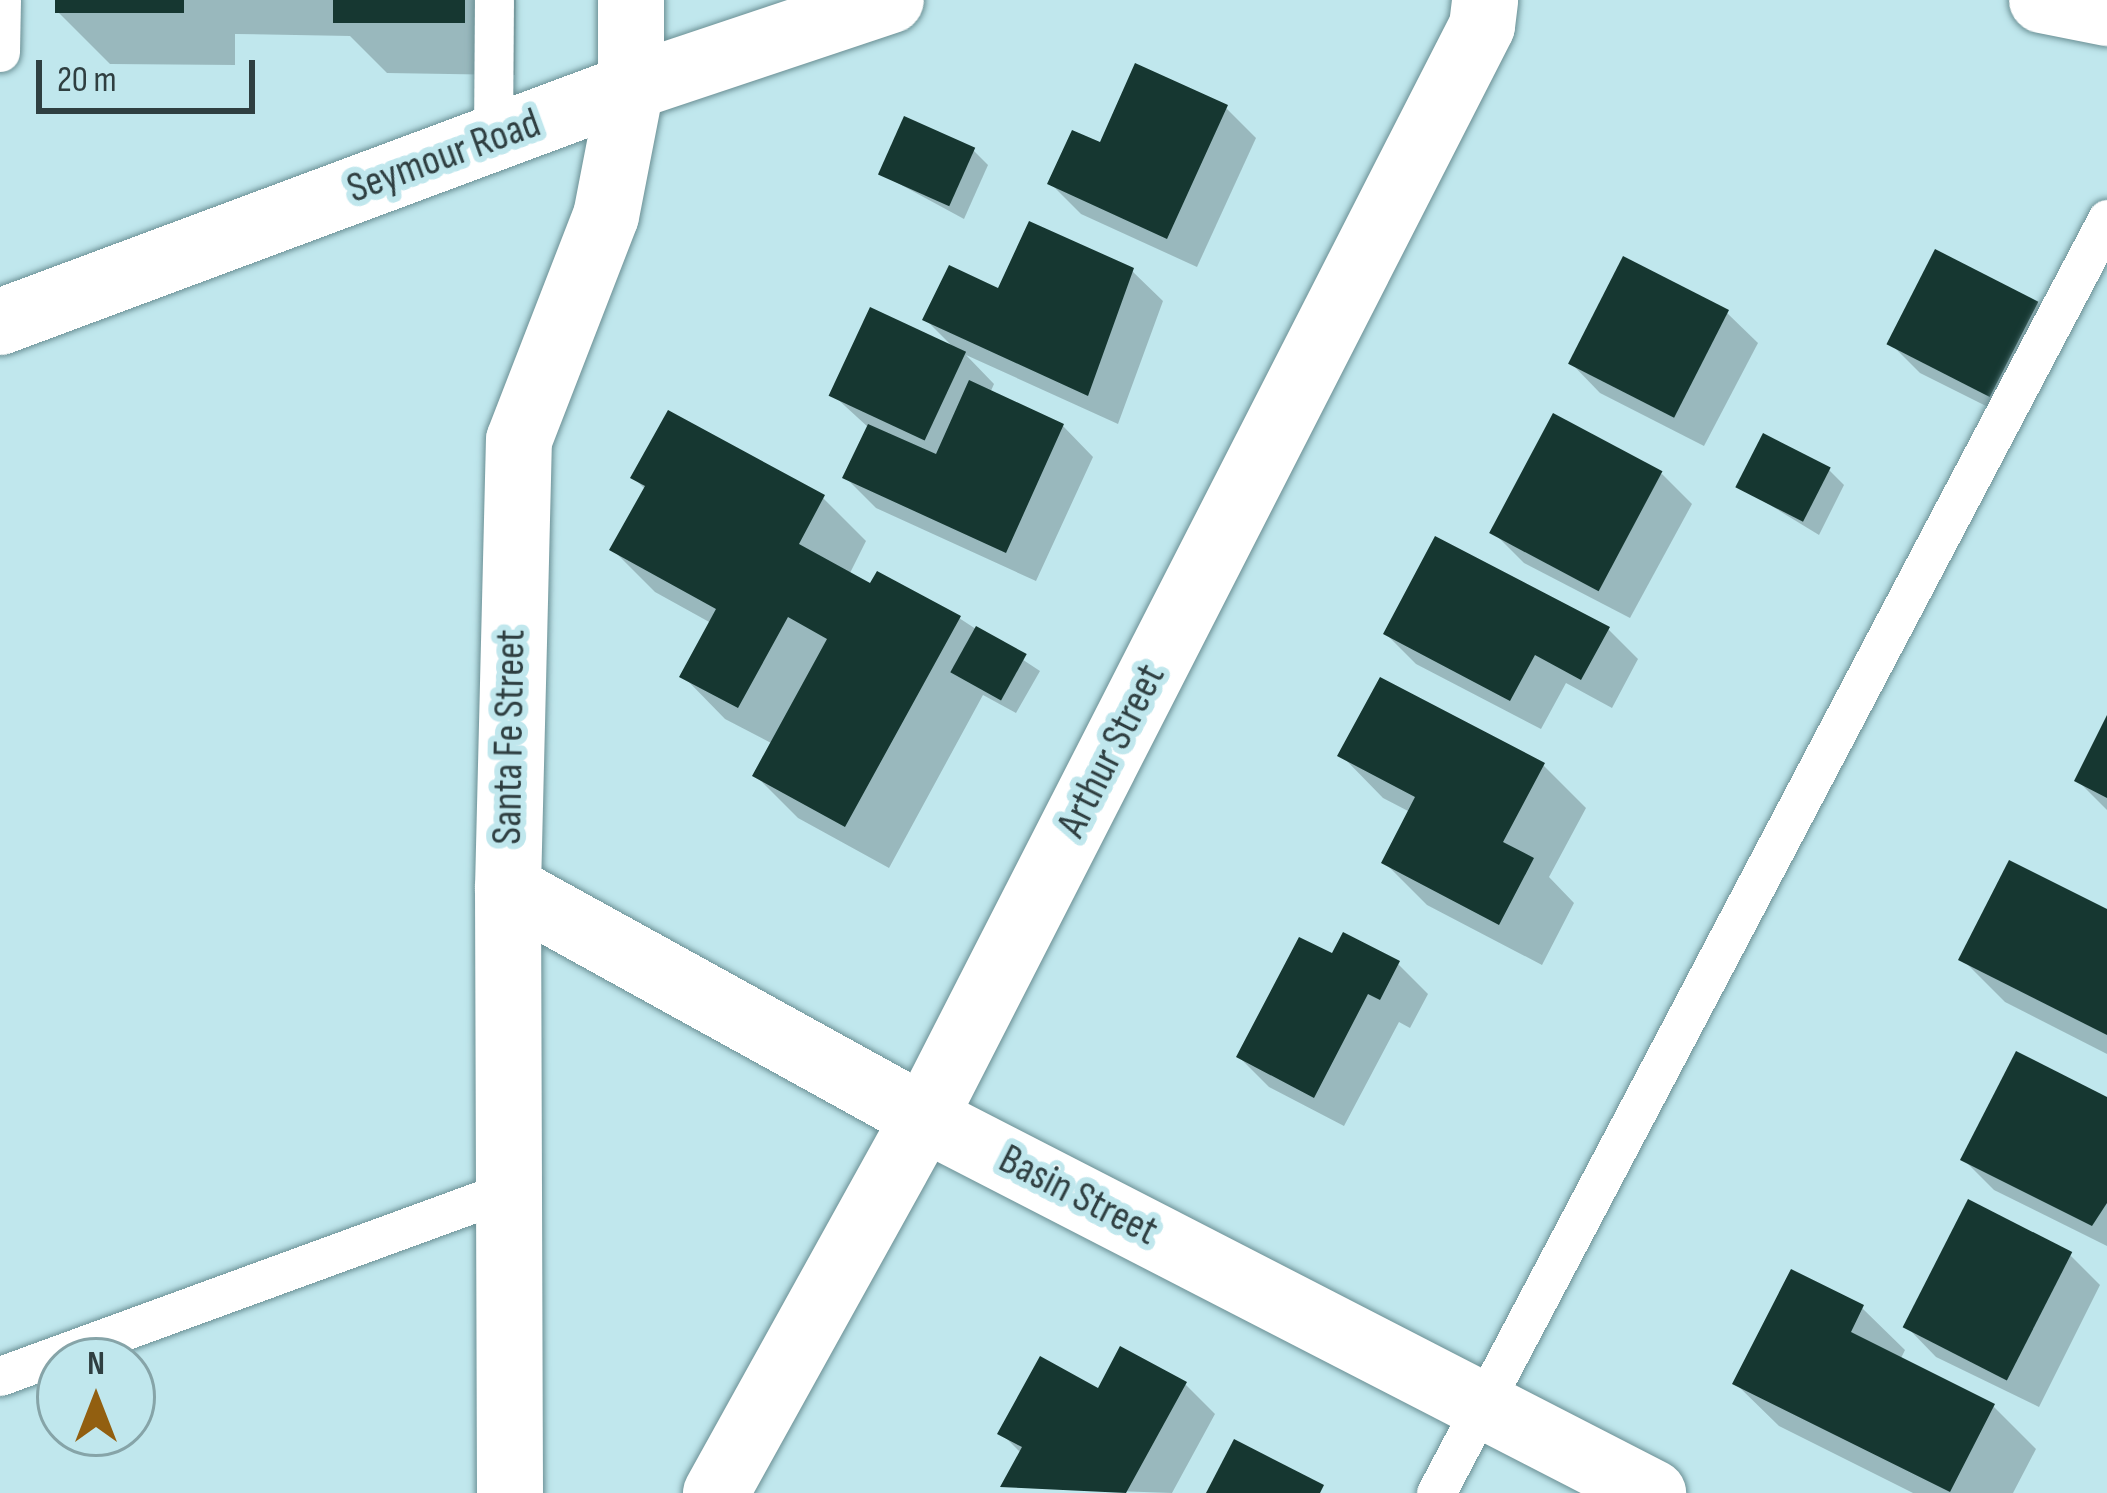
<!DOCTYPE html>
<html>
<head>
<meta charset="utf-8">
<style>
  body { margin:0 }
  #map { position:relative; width:2107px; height:1493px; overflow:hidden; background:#c0e7ed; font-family:"Sofia Sans Condensed",sans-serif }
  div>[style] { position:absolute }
  .shadow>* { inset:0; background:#0003 }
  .building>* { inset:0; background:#163731; transform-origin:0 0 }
  .roads { filter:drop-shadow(0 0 3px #6a8f94) drop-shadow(0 0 3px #6a8f94) }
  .service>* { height:39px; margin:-19.5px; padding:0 19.5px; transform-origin:19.5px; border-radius:19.5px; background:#fff }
  .minor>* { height:66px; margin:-33px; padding:0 33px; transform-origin:33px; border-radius:33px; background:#fff }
  .tertiary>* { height:66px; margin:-33px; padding:0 33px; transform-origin:33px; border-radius:33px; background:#fff }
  span { translate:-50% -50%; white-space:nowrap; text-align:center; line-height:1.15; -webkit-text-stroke:12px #c0e7ed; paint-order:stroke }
  .street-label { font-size:42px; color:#2f3f41 }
  .north { position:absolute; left:36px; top:1337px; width:120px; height:120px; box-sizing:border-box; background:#c0e7ed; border:3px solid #86a4a8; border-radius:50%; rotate:0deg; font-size:33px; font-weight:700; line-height:48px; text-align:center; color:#2f3f41 }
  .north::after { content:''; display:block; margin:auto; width:42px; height:54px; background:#925f10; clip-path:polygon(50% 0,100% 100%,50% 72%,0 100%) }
  .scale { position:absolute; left:36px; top:60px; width:219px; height:54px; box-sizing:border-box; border:6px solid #2f3f41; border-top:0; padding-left:15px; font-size:36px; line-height:42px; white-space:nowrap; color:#2f3f41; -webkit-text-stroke:9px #c0e7ed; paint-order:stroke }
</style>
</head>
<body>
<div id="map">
  <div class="shadow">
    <i style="clip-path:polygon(58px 0,516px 0,515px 75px,387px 73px,350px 36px,235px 34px,235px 65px,110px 64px,58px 12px)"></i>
    <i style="clip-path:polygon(1226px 108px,1256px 138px,1197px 267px,1081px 214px,1051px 184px,1101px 146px)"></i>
    <i style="clip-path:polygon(973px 150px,988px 165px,964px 219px,881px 174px)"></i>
    <i style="clip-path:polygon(1132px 271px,1163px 301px,1118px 424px,966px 355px,994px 384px,990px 393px,1063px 426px,1093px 457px,1036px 581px,876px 508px,846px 478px,869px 428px,833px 395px,954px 348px,926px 320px,1000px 292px)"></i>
    <i style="clip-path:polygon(2038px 303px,2068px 334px,2022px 424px,1920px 373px,1890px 343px)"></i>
    <i style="clip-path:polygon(1727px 313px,1758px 343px,1704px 446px,1600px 393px,1570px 362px)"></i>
    <i style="clip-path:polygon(1829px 470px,1844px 485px,1819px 535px,1739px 486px)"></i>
    <i style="clip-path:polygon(1662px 474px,1692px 504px,1630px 618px,1524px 563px,1494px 533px)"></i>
    <i style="clip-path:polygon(634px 478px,823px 498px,866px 541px,849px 575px,959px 618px,1040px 671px,1016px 713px,983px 695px,889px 868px,798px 818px,756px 776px,773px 744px,725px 719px,683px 676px,711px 623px,655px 592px,613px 550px,646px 490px)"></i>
    <i style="clip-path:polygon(1608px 629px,1638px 659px,1612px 708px,1566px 683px,1541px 729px,1416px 664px,1386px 634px)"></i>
    <i style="clip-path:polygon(2107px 722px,2107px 810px,2078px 781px)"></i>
    <i style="clip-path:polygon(1341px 755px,1543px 765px,1586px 808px,1549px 877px,1574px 903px,1542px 965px,1427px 905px,1384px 862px,1410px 812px,1383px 798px)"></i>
    <i style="clip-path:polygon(2107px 912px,2107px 1054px,2005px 1002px,1962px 959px)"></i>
    <i style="clip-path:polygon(1398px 964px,1428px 994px,1410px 1028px,1399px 1022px,1344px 1126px,1269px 1087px,1239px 1057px)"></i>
    <i style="clip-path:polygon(2107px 1100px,2107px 1246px,1994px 1190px,1964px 1160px)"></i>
    <i style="clip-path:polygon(2070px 1255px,2100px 1285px,2039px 1407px,1936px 1357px,1906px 1326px)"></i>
    <i style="clip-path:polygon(1862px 1308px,1905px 1350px,1900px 1360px,1993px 1406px,2036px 1449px,2013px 1493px,1913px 1493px,1779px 1426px,1736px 1384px)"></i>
    <i style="clip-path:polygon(1185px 1384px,1215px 1414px,1172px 1493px,1004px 1487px,1022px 1454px,1001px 1433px,1099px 1392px)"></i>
  </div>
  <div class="building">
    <i style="left:55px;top:0;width:129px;height:13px"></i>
    <i style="left:333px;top:0;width:132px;height:23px"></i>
    <i style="clip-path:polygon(1135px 63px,1228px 105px,1167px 239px,1047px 184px,1072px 130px,1100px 142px)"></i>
    <i style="left:904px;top:116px;width:78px;height:64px;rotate:24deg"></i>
    <i style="clip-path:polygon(1029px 221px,1134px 268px,1088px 396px,922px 320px,949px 265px,998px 288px)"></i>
    <i style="left:1935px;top:249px;width:116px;height:107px;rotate:27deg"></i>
    <i style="left:1623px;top:256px;width:119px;height:121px;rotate:27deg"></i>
    <i style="left:870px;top:307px;width:106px;height:98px;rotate:25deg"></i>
    <i style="clip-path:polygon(969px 380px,1064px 424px,1006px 553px,842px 478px,868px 424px,936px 454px)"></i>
    <i style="clip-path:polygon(668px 410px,825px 495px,799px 544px,870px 583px,877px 571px,961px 616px,845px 827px,752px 776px,827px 639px,788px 617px,738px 708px,679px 677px,716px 609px,609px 550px,645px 486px,630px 478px)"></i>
    <i style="left:1553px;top:413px;width:124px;height:136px;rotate:28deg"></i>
    <i style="left:1763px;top:433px;width:76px;height:61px;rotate:27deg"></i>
    <i style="clip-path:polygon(1435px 536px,1610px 627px,1581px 680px,1535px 655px,1510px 701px,1383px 634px)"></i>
    <i style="left:976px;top:626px;width:58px;height:53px;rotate:29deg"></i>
    <i style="clip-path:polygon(1380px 677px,1545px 763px,1503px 842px,1534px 858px,1499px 925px,1381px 863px,1415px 797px,1337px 756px)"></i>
    <i style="clip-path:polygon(2107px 715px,2107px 798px,2074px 781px)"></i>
    <i style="clip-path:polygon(2009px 860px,2107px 909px,2107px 1035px,1958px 960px)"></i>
    <i style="clip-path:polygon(1343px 932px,1400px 961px,1380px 1000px,1368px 994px,1314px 1098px,1236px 1057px,1299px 937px,1332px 953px)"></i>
    <i style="clip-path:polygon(2016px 1051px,2107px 1097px,2107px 1203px,2092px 1226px,1960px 1160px)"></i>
    <i style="left:1968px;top:1199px;width:117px;height:144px;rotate:27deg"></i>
    <i style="clip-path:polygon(1791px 1269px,1864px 1305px,1851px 1332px,1995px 1404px,1950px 1492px,1732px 1384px)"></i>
    <i style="clip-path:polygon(1120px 1346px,1187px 1382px,1126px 1493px,1000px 1487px,1022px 1447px,997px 1434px,1040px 1356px,1098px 1388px)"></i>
    <i style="clip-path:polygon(1234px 1439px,1324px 1485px,1320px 1493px,1206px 1493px)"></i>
  </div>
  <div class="roads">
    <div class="service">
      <i style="left:0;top:52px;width:52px;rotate:-88.9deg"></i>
      <i style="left:493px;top:138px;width:138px;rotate:-89.6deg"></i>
      <i style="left:0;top:1376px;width:542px;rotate:-20.07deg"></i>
      <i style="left:1436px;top:1493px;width:1440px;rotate:-62.22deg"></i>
    </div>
    <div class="minor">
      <i style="left:508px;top:888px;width:475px;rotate:28.9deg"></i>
      <i style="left:924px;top:1118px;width:820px;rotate:27.22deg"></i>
      <i style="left:510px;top:1493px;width:605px;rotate:-90.19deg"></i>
      <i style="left:508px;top:888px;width:448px;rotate:-88.6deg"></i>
      <i style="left:519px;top:440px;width:240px;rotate:-68.8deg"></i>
      <i style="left:606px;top:216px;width:131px;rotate:-79deg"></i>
      <i style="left:631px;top:87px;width:87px;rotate:-90deg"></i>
      <i style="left:716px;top:1493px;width:429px;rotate:-61deg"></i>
      <i style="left:924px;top:1118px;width:1226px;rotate:-62.93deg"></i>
      <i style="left:1482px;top:26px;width:26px;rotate:-83deg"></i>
    </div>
    <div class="tertiary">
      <i style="left:2042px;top:0;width:66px;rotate:11.3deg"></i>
      <i style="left:0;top:322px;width:673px;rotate:-20.43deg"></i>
      <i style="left:631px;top:87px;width:274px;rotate:-18.5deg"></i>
    </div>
  </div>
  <div class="street-label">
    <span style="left:444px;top:157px;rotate:-20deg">Seymour Road</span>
    <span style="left:510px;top:737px;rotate:-89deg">Santa Fe Street</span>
    <span style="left:1112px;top:751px;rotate:-63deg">Arthur Street</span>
    <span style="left:1078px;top:1196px;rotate:27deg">Basin Street</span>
  </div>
  <div class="north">N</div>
  <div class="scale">20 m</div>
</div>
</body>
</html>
